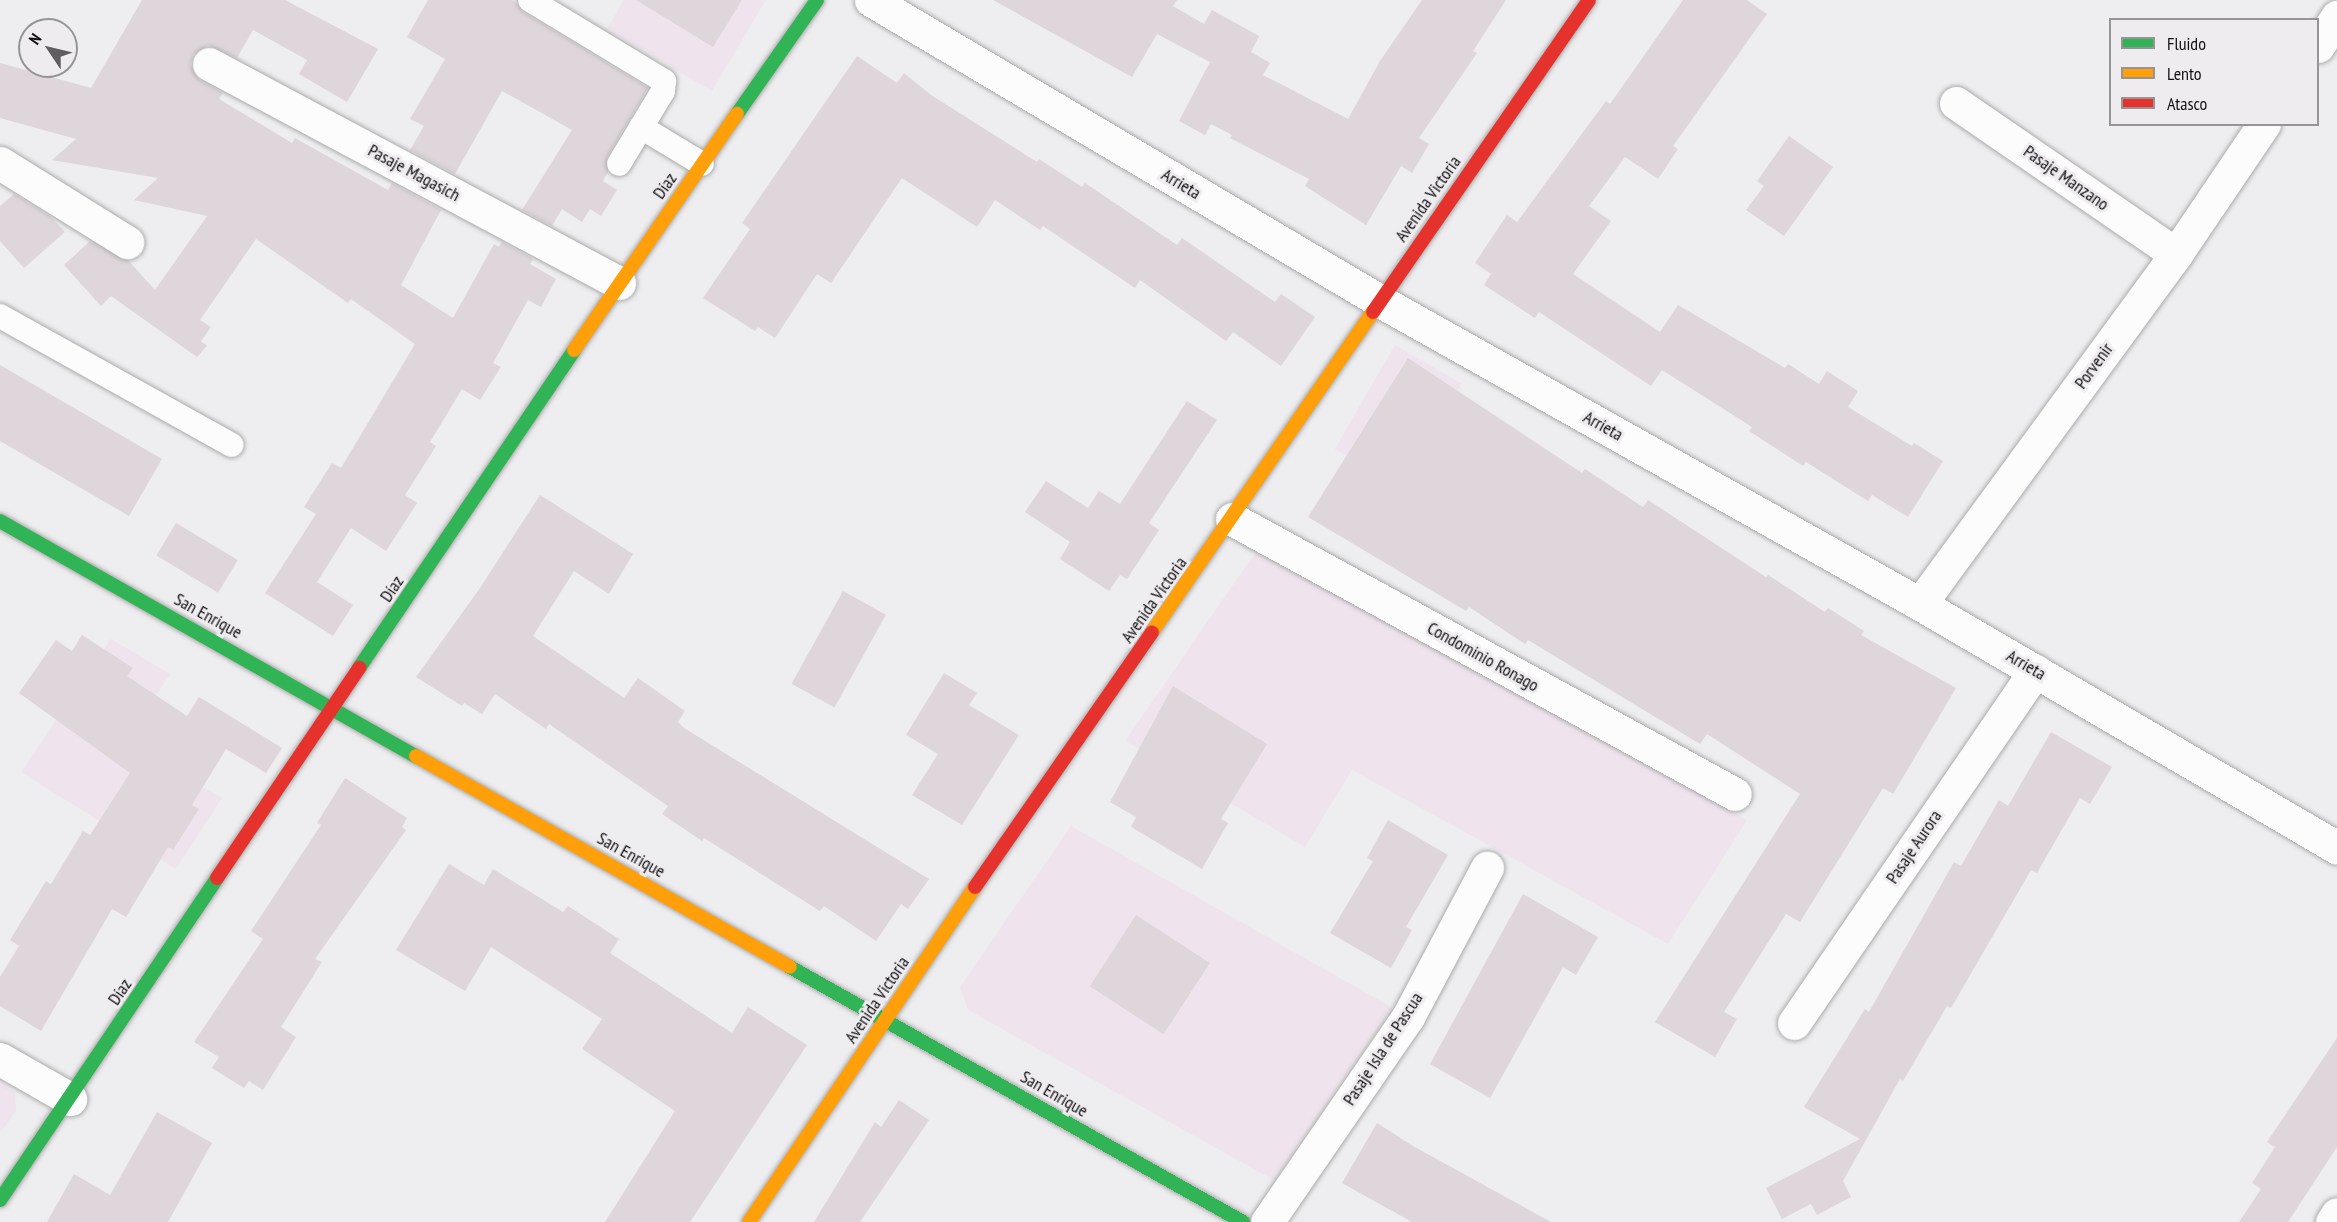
<!DOCTYPE html>
<html>
<head>
<meta charset="utf-8">
<style>
  body { margin:0 }
  #map { position:relative; width:2337px; height:1222px; overflow:hidden; background:#eeedef; font-family:"PT Sans Narrow",sans-serif }
  div>[style] { position:absolute }
  .education>* { inset:0; background:#efe4ee; transform-origin:0 0 }
  .building>* { inset:0; background:#ded6da; transform-origin:0 0 }
  .roads { filter:drop-shadow(0 0 2px #acabac) drop-shadow(0 0 2px #acabac) }
  .lane>* { height:24px; margin:-12px; padding:0 12px; transform-origin:12px; border-radius:12px; background:#fcfcfd }
  .street>* { height:33px; margin:-16.5px; padding:0 16.5px; transform-origin:16.5px; border-radius:16.5px; background:#fcfcfd }
  .fast>* { height:14px; margin:-7px; padding:0 7px; transform-origin:7px; border-radius:7px; background:#30b455 }
  .slow>* { height:14px; margin:-7px; padding:0 7px; transform-origin:7px; border-radius:7px; background:#ff9f0a }
  .jam>* { height:14px; margin:-7px; padding:0 7px; transform-origin:7px; border-radius:7px; background:#e5322d }
  span { translate:-50% -50%; white-space:nowrap; text-align:center; line-height:1.15; -webkit-text-stroke:6px #efecf0; paint-order:stroke }
  .street-label { font-size:18px; color:#111012 }
  .legend { position:absolute; left:2109px; top:18px; width:210px; height:108px; box-sizing:border-box; background:#efecf0; border:2px solid #969497; margin:0; padding:8px 10px; list-style:none; font-size:18px; color:#111012 }
  .legend li { display:flex; align-items:center; gap:12px; height:30px }
  .legend b { width:30px; border:2px solid #969497 }
  .north { position:absolute; left:18px; top:18px; width:60px; height:60px; box-sizing:border-box; background:#efecf0; border:2px solid #969497; border-radius:50%; rotate:305deg; font-size:16px; font-weight:700; line-height:24px; text-align:center; color:#111012 }
  .north::after { content:''; display:block; margin:auto; width:21px; height:27px; background:#5e5d5f; clip-path:polygon(50% 0,100% 100%,50% 72%,0 100%) }
</style>
</head>
<body>
<div id="map">
  <div class="education">
    <i style="clip-path:polygon(624px 0,766px 0,712px 91px,607px 29px)"></i>
    <i style="left:1395px;top:345px;width:77px;height:120px;rotate:30deg"></i>
    <i style="clip-path:polygon(1257px 550px,1747px 820px,1668px 944px,1352px 770px,1305px 847px,1125px 741px)"></i>
    <i style="clip-path:polygon(111px 639px,170px 674px,126px 743px,222px 798px,176px 869px,21px 772px)"></i>
    <i style="clip-path:polygon(1071px 826px,1393px 1008px,1274px 1180px,968px 1010px,960px 987px)"></i>
    <i style="clip-path:polygon(0 1084px,15px 1092px,16px 1111px,0 1133px)"></i>
  </div>
  <div class="building">
    <i style="clip-path:polygon(142px 0,285px 0,378px 49px,347px 102px,299px 74px,307px 60px,253px 30px,237px 58px,208px 45px,193px 55px,190px 65px,200px 80px,223px 93px,219px 99px,292px 143px,295px 138px,388px 190px,392px 183px,441px 210px,401px 285px,453px 318px,494px 244px,499px 247px,502px 242px,533px 259px,530px 264px,556px 279px,541px 307px,528px 300px,493px 363px,501px 367px,480px 400px,462px 389px,430px 442px,436px 446px,405px 495px,417px 503px,386px 551px,351px 528px,317px 582px,353px 605px,333px 636px,265px 593px,316px 514px,304px 507px,332px 463px,341px 468px,415px 344px,351px 299px,348px 303px,256px 239px,200px 320px,211px 327px,201px 341px,207px 346px,197px 357px,111px 296px,101px 306px,64px 265px,90px 241px,128px 260px,155px 290px,207px 216px,134px 200px,158px 178px,52px 160px,76px 139px,0 118px,0 63px,91px 88px)"></i>
    <i style="clip-path:polygon(428px 0,513px 0,523px 12px,648px 88px,607px 157px,608px 172px,603px 181px,617px 190px,601px 216px,590px 209px,582px 222px,562px 209px,552px 226px,522px 210px,572px 130px,502px 91px,455px 174px,410px 150px,424px 126px,410px 119px,445px 59px,407px 37px)"></i>
    <i style="clip-path:polygon(636px 0,742px 0,713px 47px)"></i>
    <i style="clip-path:polygon(993px 0,1177px 0,1173px 6px,1204px 24px,1212px 10px,1259px 36px,1251px 52px,1270px 63px,1263px 75px,1348px 119px,1380px 61px,1422px 0,1506px 0,1473px 51px,1477px 53px,1419px 138px,1429px 144px,1412px 173px,1401px 166px,1366px 225px,1305px 186px,1309px 179px,1230px 138px,1232px 135px,1211px 124px,1205px 135px,1179px 121px,1210px 62px,1157px 34px,1132px 77px)"></i>
    <i style="clip-path:polygon(1683px 0,1747px 0,1767px 14px,1673px 146px,1678px 149px,1658px 179px,1625px 157px,1589px 206px,1611px 221px,1573px 274px,1660px 332px,1678px 305px,1785px 368px,1788px 364px,1819px 384px,1827px 371px,1858px 391px,1848px 407px,1912px 446px,1914px 443px,1943px 461px,1908px 517px,1872px 495px,1868px 501px,1806px 462px,1803px 466px,1749px 431px,1752px 427px,1662px 370px,1651px 386px,1539px 312px,1535px 318px,1484px 285px,1491px 274px,1475px 263px,1507px 215px,1517px 222px,1606px 101px,1610px 104px)"></i>
    <i style="clip-path:polygon(857px 56px,897px 83px,904px 73px,931px 95px,1037px 162px,1039px 159px,1082px 187px,1085px 183px,1177px 245px,1182px 238px,1275px 302px,1281px 294px,1315px 317px,1281px 366px,1233px 332px,1226px 341px,1140px 280px,1135px 288px,1043px 226px,1040px 230px,995px 200px,977px 227px,902px 178px,831px 283px,817px 274px,775px 338px,758px 327px,755px 331px,703px 298px,750px 229px,742px 223px)"></i>
    <i style="clip-path:polygon(1789px 136px,1833px 167px,1784px 236px,1746px 210px,1764px 186px,1757px 181px)"></i>
    <i style="clip-path:polygon(14px 194px,51px 217px,65px 232px,24px 268px,0 241px,0 206px)"></i>
    <i style="clip-path:polygon(1408px 358px,1582px 473px,1585px 469px,1643px 507px,1648px 500px,1766px 577px,1768px 575px,1825px 612px,1828px 608px,1864px 631px,1861px 635px,1956px 688px,1893px 794px,1883px 788px,1800px 922px,1786px 914px,1724px 1012px,1737px 1019px,1715px 1057px,1655px 1022px,1800px 794px,1707px 734px,1700px 744px,1528px 640px,1525px 644px,1469px 607px,1466px 611px,1308px 517px)"></i>
    <i style="clip-path:polygon(0 365px,162px 459px,129px 516px,0 441px)"></i>
    <i style="clip-path:polygon(1187px 401px,1217px 420px,1149px 523px,1159px 530px,1127px 579px,1120px 575px,1109px 591px,1060px 559px,1070px 542px,1025px 512px,1046px 481px,1088px 508px,1099px 491px,1120px 504px)"></i>
    <i style="clip-path:polygon(540px 495px,633px 554px,609px 594px,574px 571px,533px 636px,624px 698px,638px 678px,685px 711px,678px 722px,684px 728px,929px 879px,908px 909px,901px 904px,876px 941px,824px 906px,820px 911px,704px 838px,702px 841px,662px 814px,668px 806px,549px 724px,546px 729px,495px 694px,482px 714px,464px 703px,462px 706px,416px 677px,480px 588px)"></i>
    <i style="left:176px;top:523px;width:72px;height:38px;rotate:31deg"></i>
    <i style="left:843px;top:591px;width:49px;height:106px;rotate:29deg"></i>
    <i style="clip-path:polygon(82px 635px,133px 668px,127px 676px,187px 716px,199px 697px,282px 748px,266px 773px,226px 749px,192px 805px,199px 809px,173px 850px,168px 847px,126px 917px,112px 909px,41px 1031px,0 1006px,0 977px,19px 946px,10px 940px,46px 881px,51px 884px,83px 831px,90px 835px,130px 773px,19px 693px,56px 640px,72px 651px)"></i>
    <i style="clip-path:polygon(944px 673px,977px 693px,969px 705px,1019px 735px,962px 825px,912px 795px,938px 754px,906px 735px)"></i>
    <i style="clip-path:polygon(1173px 686px,1267px 744px,1221px 819px,1228px 823px,1202px 869px,1131px 827px,1136px 817px,1110px 802px)"></i>
    <i style="clip-path:polygon(2051px 732px,2112px 767px,2090px 804px,2080px 798px,2037px 873px,2031px 870px,1951px 1008px,1947px 1006px,1903px 1081px,1900px 1079px,1843px 1181px,1851px 1197px,1817px 1215px,1811px 1204px,1782px 1219px,1766px 1188px,1860px 1139px,1804px 1107px,1865px 1009px,1869px 1012px,1954px 862px,1961px 866px,1999px 800px,2008px 806px)"></i>
    <i style="clip-path:polygon(345px 778px,407px 818px,402px 827px,406px 830px,315px 959px,322px 962px,281px 1027px,296px 1037px,263px 1090px,249px 1081px,244px 1088px,212px 1068px,219px 1057px,194px 1042px,263px 939px,251px 931px,321px 825px,317px 823px)"></i>
    <i style="clip-path:polygon(1388px 820px,1448px 855px,1406px 927px,1412px 930px,1391px 968px,1330px 933px,1373px 861px,1367px 858px)"></i>
    <i style="clip-path:polygon(449px 864px,484px 885px,493px 869px,563px 912px,568px 906px,619px 939px,610px 953px,732px 1033px,748px 1007px,807px 1045px,690px 1222px,605px 1222px,675px 1111px,582px 1049px,602px 1019px,491px 947px,465px 991px,396px 950px)"></i>
    <i style="clip-path:polygon(1523px 894px,1598px 937px,1576px 975px,1563px 967px,1490px 1098px,1430px 1064px)"></i>
    <i style="left:1136px;top:915px;width:88px;height:85px;rotate:33deg"></i>
    <i style="clip-path:polygon(2337px 1038px,2337px 1147px,2288px 1222px,2239px 1222px,2261px 1189px,2252px 1183px,2275px 1147px,2267px 1142px)"></i>
    <i style="clip-path:polygon(899px 1100px,929px 1120px,860px 1222px,814px 1222px,875px 1122px,881px 1127px)"></i>
    <i style="clip-path:polygon(157px 1112px,212px 1143px,168px 1222px,47px 1222px,74px 1174px,110px 1195px)"></i>
    <i style="clip-path:polygon(1377px 1123px,1413px 1146px,1551px 1222px,1412px 1222px,1342px 1183px)"></i>
  </div>
  <div class="roads">
    <div class="lane">
      <i style="left:530px;top:0;width:157px;rotate:31.2deg"></i>
      <i style="left:664px;top:81px;width:10px;rotate:96deg"></i>
      <i style="left:663px;top:91px;width:85px;rotate:121.1deg"></i>
      <i style="left:641px;top:127px;width:71px;rotate:31.2deg"></i>
      <i style="left:0;top:316px;width:265px;rotate:29.1deg"></i>
    </div>
    <div class="street">
      <i style="left:871px;top:0;width:591px;rotate:30.6deg"></i>
      <i style="left:1380px;top:301px;width:619px;rotate:29.3deg"></i>
      <i style="left:1920px;top:604px;width:483px;rotate:30.3deg"></i>
      <i style="left:2318px;top:46px;width:35px;rotate:-57deg"></i>
      <i style="left:209px;top:64px;width:465px;rotate:28.1deg"></i>
      <i style="left:1956px;top:103px;width:267px;rotate:34.5deg"></i>
      <i style="left:0;top:163px;width:150px;rotate:31.9deg"></i>
      <i style="left:1232px;top:519px;width:573px;rotate:28.67deg"></i>
      <i style="left:1920px;top:604px;width:434px;rotate:-53.8deg"></i>
      <i style="left:2176px;top:254px;width:157px;rotate:-55.9deg"></i>
      <i style="left:1794px;top:1023px;width:427px;rotate:-55.6deg"></i>
      <i style="left:0;top:1059px;width:81px;rotate:29.7deg"></i>
      <i style="left:1267px;top:1222px;width:249px;rotate:-55.5deg"></i>
      <i style="left:1408px;top:1017px;width:169px;rotate:-62.1deg"></i>
      <i style="left:2332px;top:1222px;width:9px;rotate:-58deg"></i>
    </div>
    <div class="fast">
      <i style="left:737px;top:114px;width:139px;rotate:-54.9deg"></i>
      <i style="left:0;top:521px;width:478px;rotate:29.5deg"></i>
      <i style="left:359px;top:668px;width:384px;rotate:-55.9deg"></i>
      <i style="left:790px;top:967px;width:520px;rotate:29.38deg"></i>
      <i style="left:0;top:1200px;width:388px;rotate:-56deg"></i>
    </div>
    <div class="slow">
      <i style="left:574px;top:350px;width:287px;rotate:-55.4deg"></i>
      <i style="left:1152px;top:632px;width:389px;rotate:-55.4deg"></i>
      <i style="left:416px;top:756px;width:429px;rotate:29.4deg"></i>
      <i style="left:749px;top:1222px;width:404px;rotate:-56deg"></i>
    </div>
    <div class="jam">
      <i style="left:1373px;top:312px;width:379px;rotate:-55.3deg"></i>
      <i style="left:217px;top:878px;width:254px;rotate:-55.9deg"></i>
      <i style="left:975px;top:887px;width:310px;rotate:-55.2deg"></i>
    </div>
  </div>
  <div class="street-label">
    <span style="left:414px;top:173px;rotate:28deg">Pasaje Magasich</span>
    <span style="left:2066px;top:178px;rotate:35deg">Pasaje Manzano</span>
    <span style="left:1181px;top:184px;rotate:31deg">Arrieta</span>
    <span style="left:665px;top:186px;rotate:-55deg">Díaz</span>
    <span style="left:1428px;top:199px;rotate:-55deg">Avenida Victoria</span>
    <span style="left:2094px;top:366px;rotate:-54deg">Porvenir</span>
    <span style="left:1603px;top:426px;rotate:29deg">Arrieta</span>
    <span style="left:392px;top:589px;rotate:-56deg">Díaz</span>
    <span style="left:1154px;top:600px;rotate:-55deg">Avenida Victoria</span>
    <span style="left:208px;top:616px;rotate:29deg">San Enrique</span>
    <span style="left:1483px;top:657px;rotate:29deg">Condominio Ronago</span>
    <span style="left:2026px;top:665px;rotate:30deg">Arrieta</span>
    <span style="left:1914px;top:847px;rotate:-56deg">Pasaje Aurora</span>
    <span style="left:631px;top:855px;rotate:29deg">San Enrique</span>
    <span style="left:120px;top:992px;rotate:-56deg">Díaz</span>
    <span style="left:877px;top:1000px;rotate:-56deg">Avenida Victoria</span>
    <span style="left:1383px;top:1049px;rotate:-57deg">Pasaje Isla de Pascua</span>
    <span style="left:1054px;top:1094px;rotate:30deg">San Enrique</span>
  </div>
  <ul class="legend">
  <li><b style="height:8px;background:#30b455"></b>Fluido</li>
  <li><b style="height:8px;background:#ff9f0a"></b>Lento</li>
  <li><b style="height:8px;background:#e5322d"></b>Atasco</li>
  </ul>
  <div class="north">N</div>
</div>
</body>
</html>
